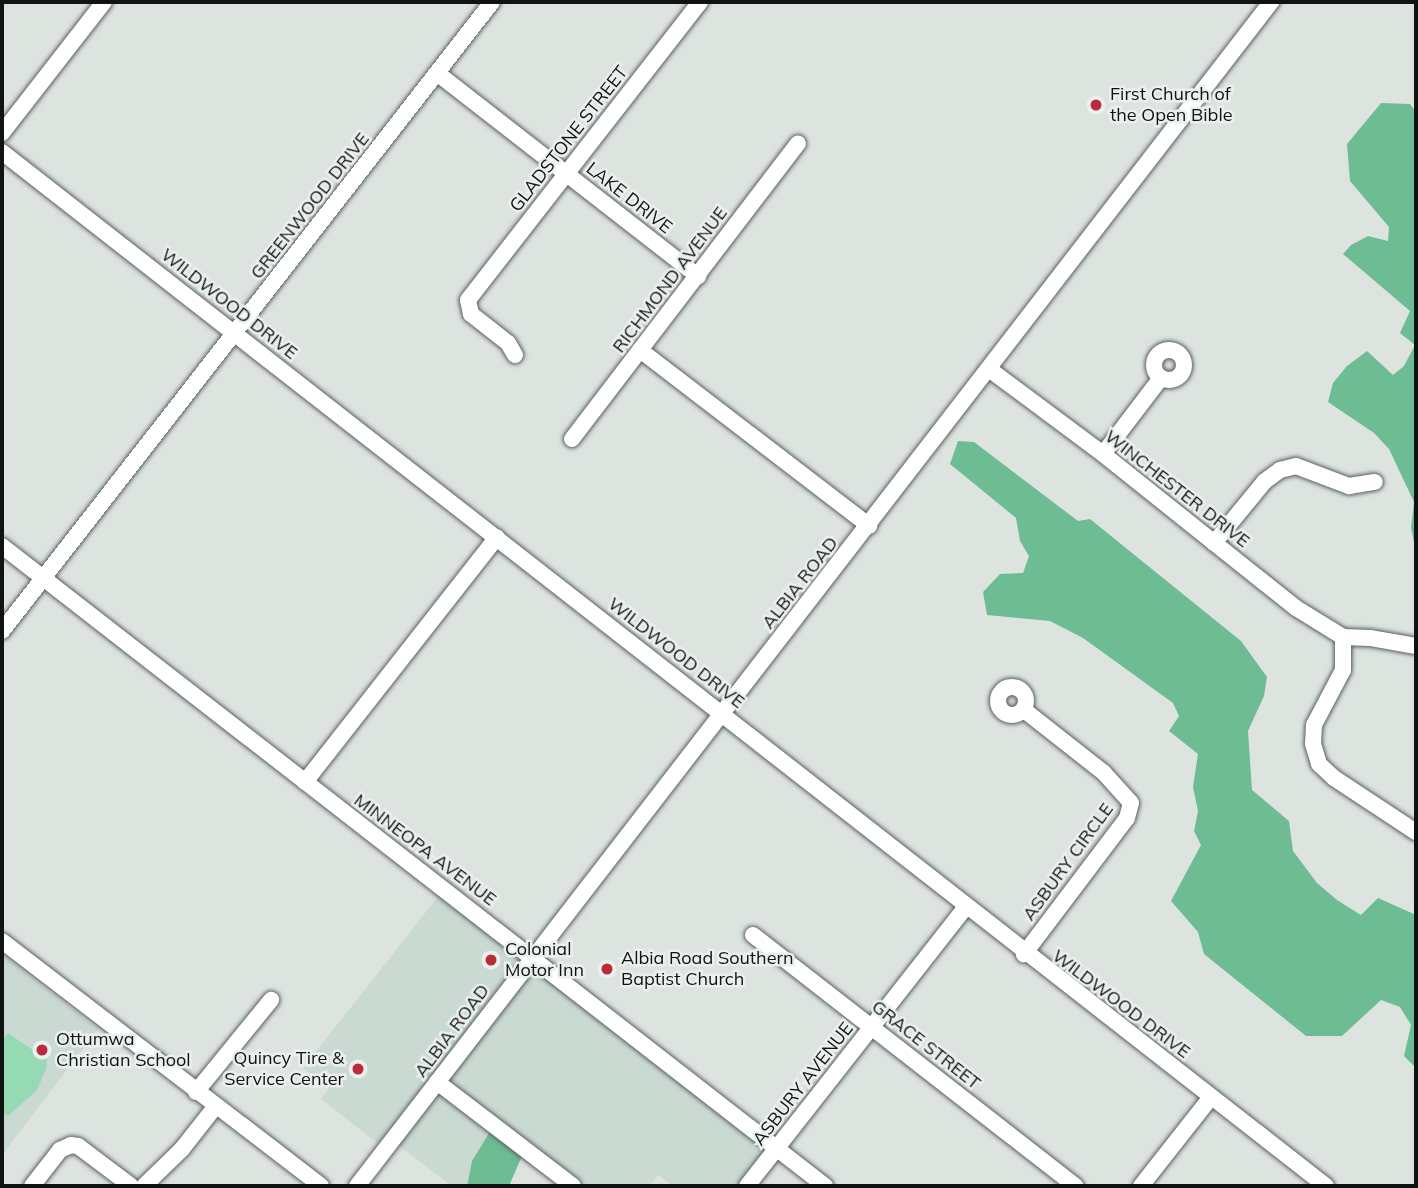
<!DOCTYPE html>
<html>
<head>
<meta charset="utf-8">
<style>
  body { margin:0 }
  #map { position:relative; width:1418px; height:1188px; overflow:hidden; background:#dde4e0; font-family:Mulish,sans-serif }
  div>[style] { position:absolute }
  .built>* { inset:0; background:#cad9d1 }
  .green>* { inset:0; background:#96d9b5 }
  .forest>* { inset:0; background:#6dbc94 }
  .roads { filter:drop-shadow(0 0 2px #5b615e) drop-shadow(0 0 2px #5b615e) }
  .minor>* { height:16px; margin:-8px; padding:0 8px; transform-origin:8px; border-radius:8px; background:#fff }
  .minor>.ring { margin:-8px; padding:0; box-sizing:content-box; background:none; border:16px solid #fff; border-radius:50% }
  .dots>* { width:19px; height:19px; translate:-50% -50%; box-sizing:border-box; border:4px solid #eaf1ed; border-radius:50% }
  span { translate:-50% -50%; white-space:nowrap; text-align:center; line-height:1.15; -webkit-text-stroke:5px #eaf1ed; paint-order:stroke }
  .poi-label { font-size:18px; color:#111312 }
  .left { translate:0 -50%; text-align:left }
  .right { translate:-100% -50%; text-align:right }
  .street-label { font-size:18px; color:#111312 }
  .frame { position:absolute; inset:0; border:4px solid #111312; pointer-events:none }
</style>
</head>
<body>
<div id="map">
  <div class="built">
    <i style="clip-path:polygon(444px 889px,776px 1148px,747px 1186px,673px 1186px,658px 1175px,649px 1186px,573px 1186px,531px 1151px,472px 1161px,467px 1186px,452px 1186px,393px 1141px,385px 1149px,321px 1099px,329px 1088px,303px 1068px)"></i>
    <i style="clip-path:polygon(2px 954px,98px 1029px,2px 1155px)"></i>
  </div>
  <div class="green">
    <i style="clip-path:polygon(8px 1033px,37px 1053px,40px 1049px,47px 1058px,46px 1069px,37px 1090px,8px 1116px,2px 1112px,2px 1041px)"></i>
  </div>
  <div class="forest">
    <i style="clip-path:polygon(1381px 103px,1410px 104px,1416px 112px,1416px 552px,1411px 528px,1414px 502px,1389px 449px,1374px 433px,1328px 402px,1333px 383px,1347px 366px,1367px 351px,1393px 375px,1404px 366px,1415px 345px,1400px 333px,1410px 311px,1343px 254px,1351px 245px,1368px 236px,1388px 241px,1389px 227px,1350px 181px,1347px 144px)"></i>
    <i style="clip-path:polygon(958px 441px,974px 442px,1078px 521px,1090px 519px,1241px 641px,1267px 677px,1264px 696px,1248px 731px,1252px 790px,1289px 821px,1293px 851px,1317px 883px,1337px 900px,1361px 915px,1378px 898px,1416px 915px,1416px 1068px,1404px 1056px,1411px 1025px,1400px 1007px,1381px 1000px,1342px 1036px,1306px 1036px,1204px 954px,1198px 932px,1171px 901px,1201px 845px,1194px 831px,1198px 811px,1193px 787px,1198px 754px,1169px 731px,1179px 716px,1173px 703px,1083px 638px,1050px 621px,987px 615px,983px 592px,1000px 574px,1023px 573px,1029px 556px,1020px 541px,1016px 518px,950px 464px)"></i>
    <i style="clip-path:polygon(494px 1125px,525px 1149px,509px 1186px,467px 1186px,472px 1161px)"></i>
  </div>
  <div class="roads">
    <div class="minor">
      <i style="left:437px;top:73px;width:331px;rotate:37.9deg"></i>
      <i style="left:2px;top:133px;width:166px;rotate:-52.1deg"></i>
      <i style="left:2px;top:152px;width:1680px;rotate:37.99deg"></i>
      <i class="ring" style="left:1154px;top:350px;width:14px;height:14px"></i>
      <i style="left:640px;top:350px;width:289px;rotate:37.5deg"></i>
      <i style="left:515px;top:355px;width:14px;rotate:-120deg"></i>
      <i style="left:508px;top:343px;width:47px;rotate:-141.9deg"></i>
      <i style="left:471px;top:314px;width:14px;rotate:-102deg"></i>
      <i style="left:468px;top:300px;width:378px;rotate:-52.1deg"></i>
      <i style="left:989px;top:369px;width:142px;rotate:36.7deg"></i>
      <i style="left:1103px;top:454px;width:247px;rotate:38.6deg"></i>
      <i style="left:1296px;top:608px;width:55px;rotate:31.7deg"></i>
      <i style="left:572px;top:439px;width:372px;rotate:-52.6deg"></i>
      <i style="left:1103px;top:454px;width:96px;rotate:-52.7deg"></i>
      <i style="left:1214px;top:543px;width:80px;rotate:-50.6deg"></i>
      <i style="left:1265px;top:481px;width:19px;rotate:-36deg"></i>
      <i style="left:1280px;top:470px;width:16px;rotate:-14deg"></i>
      <i style="left:1296px;top:466px;width:57px;rotate:20.7deg"></i>
      <i style="left:1349px;top:486px;width:26px;rotate:-9deg"></i>
      <i style="left:2px;top:546px;width:1043px;rotate:37.87deg"></i>
      <i style="left:2px;top:631px;width:797px;rotate:-52.08deg"></i>
      <i style="left:1416px;top:646px;width:47px;rotate:-170.1deg"></i>
      <i style="left:1370px;top:638px;width:27px;rotate:-178deg"></i>
      <i style="left:1343px;top:637px;width:33px;rotate:90deg"></i>
      <i style="left:1343px;top:670px;width:62px;rotate:117.8deg"></i>
      <i style="left:1314px;top:725px;width:19px;rotate:93deg"></i>
      <i style="left:1313px;top:744px;width:21px;rotate:73deg"></i>
      <i style="left:1319px;top:764px;width:21px;rotate:43deg"></i>
      <i style="left:1334px;top:778px;width:98px;rotate:33.4deg"></i>
      <i class="ring" style="left:998px;top:687px;width:12px;height:12px"></i>
      <i style="left:1024px;top:710px;width:102px;rotate:38.2deg"></i>
      <i style="left:1104px;top:773px;width:40px;rotate:48deg"></i>
      <i style="left:1131px;top:803px;width:16px;rotate:105deg"></i>
      <i style="left:1127px;top:818px;width:171px;rotate:127.1deg"></i>
      <i style="left:305px;top:782px;width:311px;rotate:-51.9deg"></i>
      <i style="left:753px;top:935px;width:409px;rotate:37.9deg"></i>
      <i style="left:2px;top:941px;width:402px;rotate:37.5deg"></i>
      <i style="left:437px;top:1082px;width:171px;rotate:37.4deg"></i>
      <i style="left:196px;top:1092px;width:119px;rotate:-50.8deg"></i>
      <i style="left:32px;top:1186px;width:46px;rotate:-52.1deg"></i>
      <i style="left:60px;top:1150px;width:12px;rotate:-24deg"></i>
      <i style="left:71px;top:1145px;width:7px;rotate:8deg"></i>
      <i style="left:78px;top:1146px;width:66px;rotate:37deg"></i>
      <i style="left:144px;top:1186px;width:53px;rotate:-44.2deg"></i>
      <i style="left:182px;top:1149px;width:53px;rotate:-51.8deg"></i>
      <i style="left:357px;top:1186px;width:1496px;rotate:-52.33deg"></i>
      <i style="left:747px;top:1186px;width:355px;rotate:-51.9deg"></i>
      <i style="left:1141px;top:1186px;width:113px;rotate:-51.8deg"></i>
    </div>
  </div>
  <div class="dots">
    <i style="left:1096px;top:105px;background:#bc2b3b"></i>
    <i style="left:491px;top:960px;background:#bc2b3b"></i>
    <i style="left:607px;top:969px;background:#bc2b3b"></i>
    <i style="left:42px;top:1050px;background:#bc2b3b"></i>
    <i style="left:358px;top:1069px;background:#bc2b3b"></i>
  </div>
  <div class="poi-label">
    <span class="left" style="left:1110px;top:105px">First Church of<br>the Open Bible</span>
    <span class="left" style="left:505px;top:960px">Colonial<br>Motor Inn</span>
    <span class="left" style="left:621px;top:969px">Albia Road Southern<br>Baptist Church</span>
    <span class="left" style="left:56px;top:1050px">Ottumwa<br>Christian School</span>
    <span class="right" style="left:344px;top:1069px">Quincy Tire &amp;<br>Service Center</span>
  </div>
  <div class="street-label">
    <span style="left:569px;top:139px;rotate:-52deg">GLADSTONE STREET</span>
    <span style="left:629px;top:198px;rotate:38deg">LAKE DRIVE</span>
    <span style="left:310px;top:206px;rotate:-52deg">GREENWOOD DRIVE</span>
    <span style="left:670px;top:280px;rotate:-53deg">RICHMOND AVENUE</span>
    <span style="left:229px;top:304px;rotate:38deg">WILDWOOD DRIVE</span>
    <span style="left:1177px;top:489px;rotate:38deg">WINCHESTER DRIVE</span>
    <span style="left:800px;top:583px;rotate:-52deg">ALBIA ROAD</span>
    <span style="left:676px;top:653px;rotate:38deg">WILDWOOD DRIVE</span>
    <span style="left:425px;top:850px;rotate:37deg">MINNEOPA AVENUE</span>
    <span style="left:1068px;top:862px;rotate:-54deg">ASBURY CIRCLE</span>
    <span style="left:1121px;top:1004px;rotate:37deg">WILDWOOD DRIVE</span>
    <span style="left:452px;top:1031px;rotate:-53deg">ALBIA ROAD</span>
    <span style="left:926px;top:1045px;rotate:38deg">GRACE STREET</span>
    <span style="left:803px;top:1084px;rotate:-52deg">ASBURY AVENUE</span>
  </div>
  <div class="frame"></div>
</div>
</body>
</html>
